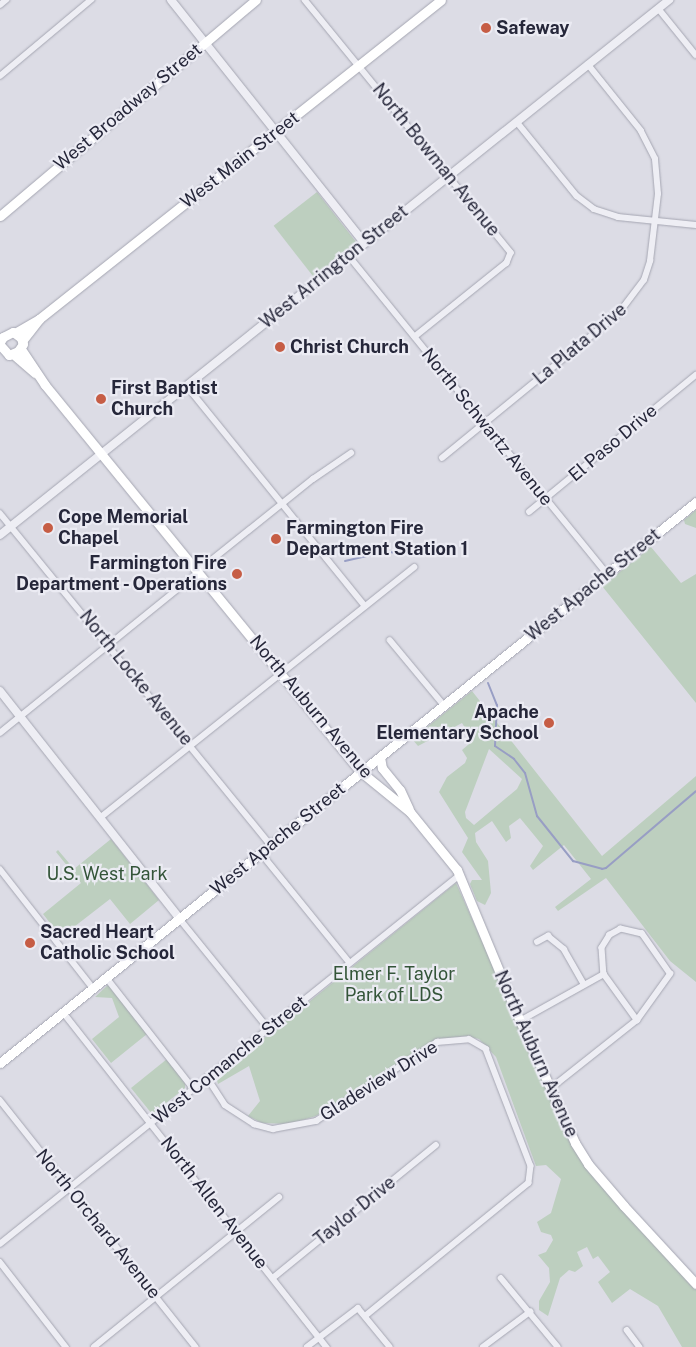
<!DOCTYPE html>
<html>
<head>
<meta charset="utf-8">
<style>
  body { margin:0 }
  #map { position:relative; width:696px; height:1347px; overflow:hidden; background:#dcdce5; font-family:"Public Sans",sans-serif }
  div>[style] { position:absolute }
  .green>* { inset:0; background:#bdcfbf; transform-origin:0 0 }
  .stream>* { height:2px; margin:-1px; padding:0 1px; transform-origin:1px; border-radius:1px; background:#989ec4 }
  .roads { filter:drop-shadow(0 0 1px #a5a6b2) drop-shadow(0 0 1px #a5a6b2) }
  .minor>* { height:5.5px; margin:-2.75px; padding:0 2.75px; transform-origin:2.75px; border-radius:2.75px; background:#eeeef4 }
  .tertiary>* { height:8px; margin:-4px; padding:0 4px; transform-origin:4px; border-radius:4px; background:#eeeef4 }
  .secondary>* { height:9px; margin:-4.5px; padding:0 4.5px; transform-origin:4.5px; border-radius:4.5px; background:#fff }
  .primary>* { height:9px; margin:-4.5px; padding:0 4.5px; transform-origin:4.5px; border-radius:4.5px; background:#fff }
  .dots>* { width:14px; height:14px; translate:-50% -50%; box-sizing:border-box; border:2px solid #ebebf3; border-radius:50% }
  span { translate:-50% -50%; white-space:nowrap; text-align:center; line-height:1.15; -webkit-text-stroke:4.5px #ebebf3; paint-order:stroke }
  .poi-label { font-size:18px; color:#26273a; font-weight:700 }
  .left { translate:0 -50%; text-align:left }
  .right { translate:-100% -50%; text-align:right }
  .street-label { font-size:18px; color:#26273a }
  .park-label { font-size:18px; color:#345539 }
</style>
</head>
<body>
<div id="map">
  <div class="green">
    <i style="left:317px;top:192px;width:65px;height:55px;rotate:52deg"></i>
    <i style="clip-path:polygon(696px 510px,696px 528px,685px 524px,684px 520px)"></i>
    <i style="clip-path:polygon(651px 547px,681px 583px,696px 574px,696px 703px,602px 586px)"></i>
    <i style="clip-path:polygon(evenodd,472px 691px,602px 856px,696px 776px,696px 982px,670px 961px,606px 878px,558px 911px,555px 907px,591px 879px,564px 845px,533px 870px,530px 866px,543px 846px,520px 818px,509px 826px,511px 838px,506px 842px,492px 821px,475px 833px,476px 842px,488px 861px,491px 893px,485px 905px,477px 901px,470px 884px,472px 880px,482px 880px,462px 852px,468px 838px,439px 792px,447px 777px,465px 763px,467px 758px,462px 750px,469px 744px,470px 736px,462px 723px,418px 746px,412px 739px,472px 691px,489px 749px,522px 779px,517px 789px,474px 825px,466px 818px,465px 812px,489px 749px)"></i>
    <i style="clip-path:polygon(111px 839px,159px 900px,130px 924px,110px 899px,61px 937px,43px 914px,81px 883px,56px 852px,58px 850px,74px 869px)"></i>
    <i style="clip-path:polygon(456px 883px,577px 1153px,696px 1290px,696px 1347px,682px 1347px,658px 1306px,630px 1289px,612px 1303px,598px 1282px,610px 1272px,598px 1256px,593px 1259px,587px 1247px,577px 1252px,583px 1266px,575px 1272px,569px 1270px,560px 1278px,548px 1316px,539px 1310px,539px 1301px,550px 1282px,549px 1268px,538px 1255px,546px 1252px,553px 1240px,551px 1235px,541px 1232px,537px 1222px,551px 1213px,561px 1179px,546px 1165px,536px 1166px,496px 1057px,479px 1039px,466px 1036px,435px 1040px,316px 1116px,289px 1124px,262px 1123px,248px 1116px,260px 1101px,249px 1066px,218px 1084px,216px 1077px)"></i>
    <i style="clip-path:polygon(108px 985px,147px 1034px,111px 1063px,92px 1039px,119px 1017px,112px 998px,95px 997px)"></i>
    <i style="clip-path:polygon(167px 1059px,185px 1083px,185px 1088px,152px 1114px,131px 1088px)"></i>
  </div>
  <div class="stream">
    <i style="left:345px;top:561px;width:40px;rotate:-13deg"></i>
    <i style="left:384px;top:552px;width:33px;rotate:2deg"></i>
    <i style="left:488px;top:683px;width:24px;rotate:68deg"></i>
    <i style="left:497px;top:705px;width:41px;rotate:92.8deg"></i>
    <i style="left:495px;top:746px;width:23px;rotate:34deg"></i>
    <i style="left:514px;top:759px;width:18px;rotate:52deg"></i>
    <i style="left:525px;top:773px;width:45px;rotate:74.4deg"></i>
    <i style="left:537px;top:816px;width:58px;rotate:51.3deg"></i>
    <i style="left:573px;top:861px;width:30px;rotate:15deg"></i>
    <i style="left:602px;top:869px;width:4px;rotate:-14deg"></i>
    <i style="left:606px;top:868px;width:118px;rotate:-40.5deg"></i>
  </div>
  <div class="roads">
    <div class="minor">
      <i style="left:305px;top:0;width:326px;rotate:50.8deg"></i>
      <i style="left:511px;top:253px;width:11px;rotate:112deg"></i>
      <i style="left:507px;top:263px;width:118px;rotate:141.2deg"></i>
      <i style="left:0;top:5px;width:8px;rotate:-40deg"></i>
      <i style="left:659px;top:9px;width:59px;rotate:51.2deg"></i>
      <i style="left:0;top:76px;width:119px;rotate:-39.9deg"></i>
      <i style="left:517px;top:122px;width:95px;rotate:51deg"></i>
      <i style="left:577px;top:196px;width:21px;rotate:37deg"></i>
      <i style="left:594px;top:209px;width:25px;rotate:18deg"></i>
      <i style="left:618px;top:217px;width:78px;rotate:5.9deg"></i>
      <i style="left:349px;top:256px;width:409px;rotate:50.9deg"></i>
      <i style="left:187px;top:386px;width:283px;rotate:51deg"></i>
      <i style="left:442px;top:458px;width:229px;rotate:-39.3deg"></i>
      <i style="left:619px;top:313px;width:41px;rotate:-52.9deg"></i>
      <i style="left:644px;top:280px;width:20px;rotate:-72deg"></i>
      <i style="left:650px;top:261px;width:67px;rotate:-83.2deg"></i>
      <i style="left:658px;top:194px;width:35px;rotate:-95deg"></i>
      <i style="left:655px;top:159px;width:31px;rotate:-117deg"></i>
      <i style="left:641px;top:131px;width:85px;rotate:-128.8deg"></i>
      <i style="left:529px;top:512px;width:216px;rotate:-39.4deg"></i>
      <i style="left:0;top:513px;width:429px;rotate:50.8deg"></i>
      <i style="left:198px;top:571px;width:147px;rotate:-38.7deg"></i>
      <i style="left:313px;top:479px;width:46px;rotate:-34.4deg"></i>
      <i style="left:390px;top:640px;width:85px;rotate:50.3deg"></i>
      <i style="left:0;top:733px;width:256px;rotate:-39deg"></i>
      <i style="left:100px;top:818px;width:402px;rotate:-38.6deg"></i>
      <i style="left:261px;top:853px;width:141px;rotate:51deg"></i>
      <i style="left:0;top:869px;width:151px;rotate:52deg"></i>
      <i style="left:179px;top:918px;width:143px;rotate:51deg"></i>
      <i style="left:537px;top:942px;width:13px;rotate:-29deg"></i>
      <i style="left:548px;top:936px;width:21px;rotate:39deg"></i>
      <i style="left:564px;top:949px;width:40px;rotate:60.3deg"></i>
      <i style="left:106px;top:977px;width:141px;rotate:51.9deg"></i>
      <i style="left:63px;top:1012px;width:427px;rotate:51.8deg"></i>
      <i style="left:520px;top:1021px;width:96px;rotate:-29.2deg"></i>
      <i style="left:207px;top:1077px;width:33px;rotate:57deg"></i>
      <i style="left:225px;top:1105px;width:35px;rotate:33deg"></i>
      <i style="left:254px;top:1124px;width:20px;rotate:15deg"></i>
      <i style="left:273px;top:1129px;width:44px;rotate:-10.5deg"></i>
      <i style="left:316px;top:1121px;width:145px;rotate:-33.1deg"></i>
      <i style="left:437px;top:1042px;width:32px;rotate:-5deg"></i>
      <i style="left:469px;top:1039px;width:20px;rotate:30deg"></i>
      <i style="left:486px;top:1049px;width:125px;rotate:69deg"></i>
      <i style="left:531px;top:1166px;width:17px;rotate:97deg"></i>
      <i style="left:529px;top:1183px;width:210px;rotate:140.8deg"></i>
      <i style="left:550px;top:1089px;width:111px;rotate:-38.4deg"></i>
      <i style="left:637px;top:1020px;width:57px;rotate:-54.3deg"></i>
      <i style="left:670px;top:974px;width:49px;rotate:-125deg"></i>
      <i style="left:642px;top:934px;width:22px;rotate:-167deg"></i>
      <i style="left:621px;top:929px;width:13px;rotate:151deg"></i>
      <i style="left:610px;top:935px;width:15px;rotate:122deg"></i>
      <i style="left:602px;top:948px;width:26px;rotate:86deg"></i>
      <i style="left:604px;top:974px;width:57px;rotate:54.3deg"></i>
      <i style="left:0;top:1100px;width:315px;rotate:51.6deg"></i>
      <i style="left:0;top:1244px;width:590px;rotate:-38.74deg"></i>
      <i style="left:0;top:1262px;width:108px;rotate:52.2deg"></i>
      <i style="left:273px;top:1278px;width:210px;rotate:-39.2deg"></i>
      <i style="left:501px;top:1278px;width:89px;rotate:50.4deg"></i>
      <i style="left:627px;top:1330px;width:21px;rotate:53deg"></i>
      <i style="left:94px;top:1347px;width:238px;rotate:-39deg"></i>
      <i style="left:307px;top:1347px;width:64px;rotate:-37.4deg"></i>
      <i style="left:358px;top:1308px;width:50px;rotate:50.6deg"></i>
      <i style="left:483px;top:1347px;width:59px;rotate:-36.7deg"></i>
    </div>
    <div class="tertiary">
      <i style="left:171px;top:0;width:310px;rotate:51.5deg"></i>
      <i style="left:0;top:535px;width:857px;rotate:-38.65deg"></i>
      <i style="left:0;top:691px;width:289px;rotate:51.7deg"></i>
    </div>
    <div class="secondary">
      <i style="left:15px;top:333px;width:28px;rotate:-30deg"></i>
      <i style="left:39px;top:319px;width:513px;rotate:-38.43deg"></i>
      <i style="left:22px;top:341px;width:28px;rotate:-52deg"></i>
      <i style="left:0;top:342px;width:6px;rotate:-59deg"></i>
      <i style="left:3px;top:337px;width:11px;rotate:-27deg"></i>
      <i style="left:13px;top:332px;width:10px;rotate:37deg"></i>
      <i style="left:21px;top:338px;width:6px;rotate:72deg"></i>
      <i style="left:23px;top:344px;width:9px;rotate:126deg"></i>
      <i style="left:18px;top:351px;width:10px;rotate:156deg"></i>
      <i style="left:9px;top:355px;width:13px;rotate:-132deg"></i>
      <i style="left:21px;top:349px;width:43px;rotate:56.3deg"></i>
      <i style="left:45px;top:385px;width:500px;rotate:50.8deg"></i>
      <i style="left:361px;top:772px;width:63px;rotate:39.2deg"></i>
      <i style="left:410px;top:812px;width:75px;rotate:51deg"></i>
      <i style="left:457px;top:870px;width:164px;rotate:67.4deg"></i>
      <i style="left:520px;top:1021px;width:134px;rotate:65.7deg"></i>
      <i style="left:575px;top:1143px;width:25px;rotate:58deg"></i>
      <i style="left:588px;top:1164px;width:55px;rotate:49.4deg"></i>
      <i style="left:624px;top:1206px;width:106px;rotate:47.3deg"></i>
      <i style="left:13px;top:354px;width:29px;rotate:41deg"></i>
      <i style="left:380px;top:757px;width:11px;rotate:80deg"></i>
      <i style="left:382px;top:768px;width:28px;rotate:51deg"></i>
      <i style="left:400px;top:790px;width:21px;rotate:65deg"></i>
      <i style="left:0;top:1063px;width:894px;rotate:-38.87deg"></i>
    </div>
    <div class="primary">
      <i style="left:0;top:216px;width:335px;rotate:-40.2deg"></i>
    </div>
  </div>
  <div class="dots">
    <i style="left:486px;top:28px;background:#c65d45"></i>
    <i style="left:280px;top:347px;background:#c65d45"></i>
    <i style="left:101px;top:399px;background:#c65d45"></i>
    <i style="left:48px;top:528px;background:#c65d45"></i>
    <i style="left:276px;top:539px;background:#c65d45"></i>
    <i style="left:237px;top:574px;background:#c65d45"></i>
    <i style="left:549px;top:723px;background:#c65d45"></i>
    <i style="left:30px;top:943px;background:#c65d45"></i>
  </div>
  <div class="poi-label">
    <span class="left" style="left:496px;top:28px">Safeway</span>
    <span class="left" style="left:290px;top:347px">Christ Church</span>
    <span class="left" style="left:111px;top:399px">First Baptist<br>Church</span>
    <span class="left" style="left:58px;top:528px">Cope Memorial<br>Chapel</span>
    <span class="left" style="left:286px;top:539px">Farmington Fire<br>Department Station 1</span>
    <span class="right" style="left:227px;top:574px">Farmington Fire<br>Department - Operations</span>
    <span class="right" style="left:539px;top:723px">Apache<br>Elementary School</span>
    <span class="left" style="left:40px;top:943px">Sacred Heart<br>Catholic School</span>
  </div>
  <div class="street-label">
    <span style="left:128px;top:107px;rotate:-40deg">West Broadway Street</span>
    <span style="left:240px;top:160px;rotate:-38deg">West Main Street</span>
    <span style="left:436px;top:160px;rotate:51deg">North Bowman Avenue</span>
    <span style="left:334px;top:267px;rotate:-39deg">West Arrington Street</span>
    <span style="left:580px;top:344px;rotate:-40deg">La Plata Drive</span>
    <span style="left:487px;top:427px;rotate:51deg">North Schwartz Avenue</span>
    <span style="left:613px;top:443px;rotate:-40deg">El Paso Drive</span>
    <span style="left:593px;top:585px;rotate:-39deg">West Apache Street</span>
    <span style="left:136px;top:678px;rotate:51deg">North Locke Avenue</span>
    <span style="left:311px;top:707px;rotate:50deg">North Auburn Avenue</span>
    <span style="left:278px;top:839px;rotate:-39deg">West Apache Street</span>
    <span style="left:536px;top:1054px;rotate:66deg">North Auburn Avenue</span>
    <span style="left:230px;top:1060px;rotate:-39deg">West Comanche Street</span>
    <span style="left:379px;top:1081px;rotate:-32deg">Gladeview Drive</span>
    <span style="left:214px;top:1203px;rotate:52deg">North Allen Avenue</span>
    <span style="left:355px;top:1211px;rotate:-39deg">Taylor Drive</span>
    <span style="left:98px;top:1224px;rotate:51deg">North Orchard Avenue</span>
  </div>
  <div class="park-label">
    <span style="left:107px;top:874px">U.S. West Park</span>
    <span style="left:394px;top:985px">Elmer F. Taylor<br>Park of LDS</span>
  </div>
</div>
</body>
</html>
